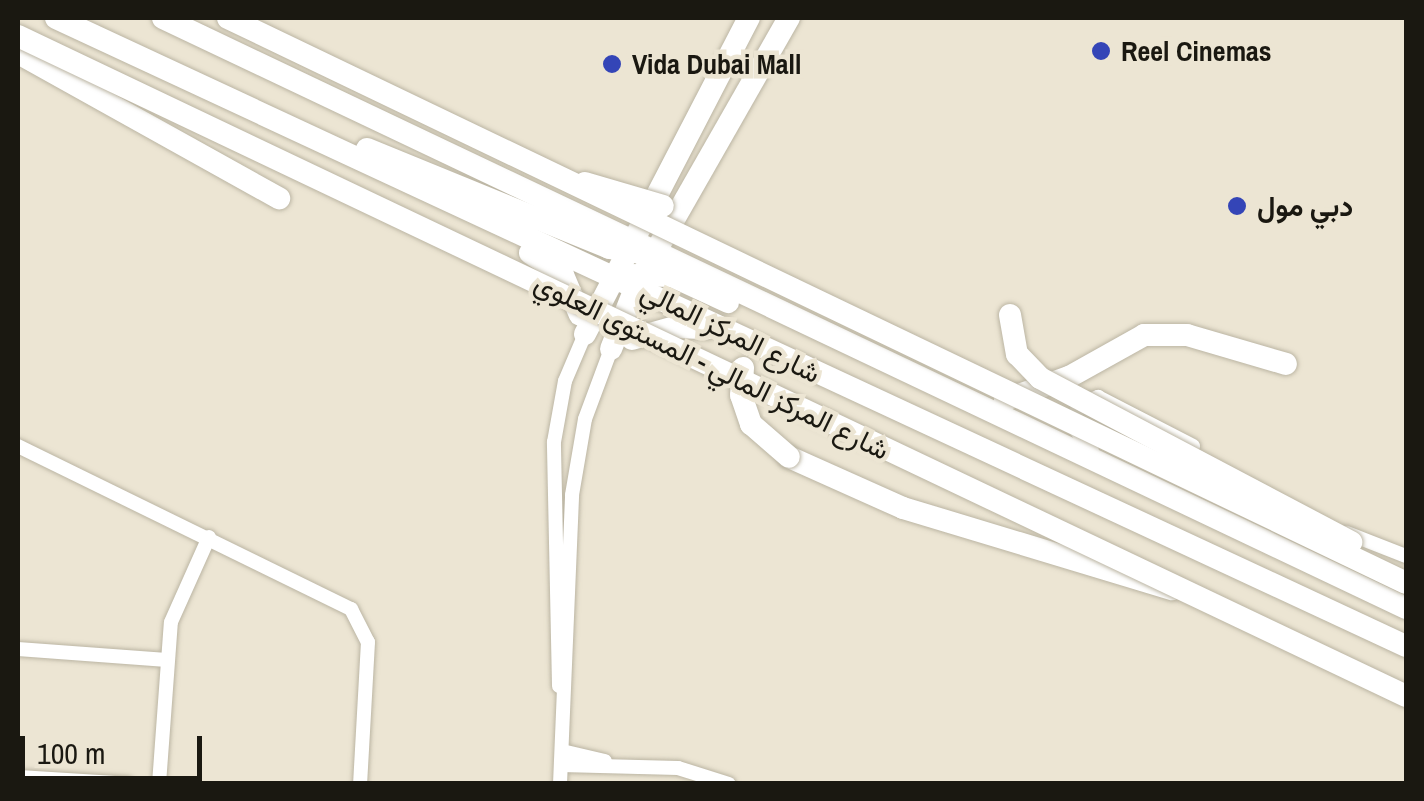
<!DOCTYPE html>
<html>
<head>
<meta charset="utf-8">
<style>
  body { margin:0 }
  #map { position:relative; width:1424px; height:801px; overflow:hidden; background:#ece5d3; font-family:"Archivo Narrow",Vazirmatn,sans-serif }
  div>[style] { position:absolute }
  .roads { filter:drop-shadow(0 0 2px #bbb5a3) drop-shadow(0 0 2px #bbb5a3) }
  .minor>* { height:14px; margin:-7px; padding:0 7px; transform-origin:7px; border-radius:7px; background:#fff }
  .primary>* { height:22px; margin:-11px; padding:0 11px; transform-origin:11px; border-radius:11px; background:#fff }
  .trunk>* { height:22px; margin:-11px; padding:0 11px; transform-origin:11px; border-radius:11px; background:#fff }
  .bridges { filter:drop-shadow(0 0 2px #bbb5a3) drop-shadow(0 0 2px #bbb5a3) }
  .trunk-bridge>* { height:22px; margin:-11px; padding:0 11px; transform-origin:11px; border-radius:11px; background:#fff }
  .dots>* { width:28px; height:28px; translate:-50% -50%; box-sizing:border-box; border:5px solid #ece5d3; border-radius:50% }
  span { translate:-50% -50%; white-space:nowrap; text-align:center; line-height:1.15; -webkit-text-stroke:9px #ece5d3; paint-order:stroke }
  .poi-label { font-size:28px; color:#1a1811; font-weight:700 }
  .left { translate:0 -50%; text-align:left }
  .street-label { font-size:28px; color:#1a1811 }
  .frame { position:absolute; inset:0; border:20px solid #1a1811; pointer-events:none }
  .scale { position:absolute; left:20px; top:736px; width:182px; height:45px; box-sizing:border-box; border:5px solid #1a1811; border-top:0; padding-left:12px; font-size:30px; line-height:35px; white-space:nowrap; color:#1a1811; -webkit-text-stroke:8px #ece5d3; paint-order:stroke }
</style>
</head>
<body>
<div id="map">
  <div class="roads">
    <div class="minor">
      <i style="left:18px;top:446px;width:371px;rotate:26.1deg"></i>
      <i style="left:351px;top:609px;width:37px;rotate:63deg"></i>
      <i style="left:368px;top:642px;width:142px;rotate:93.2deg"></i>
      <i style="left:1092px;top:451px;width:34px;rotate:-127deg"></i>
      <i style="left:1072px;top:424px;width:20px;rotate:-70deg"></i>
      <i style="left:1079px;top:405px;width:21px;rotate:-23deg"></i>
      <i style="left:1098px;top:397px;width:107px;rotate:27.3deg"></i>
      <i style="left:1347px;top:533px;width:63px;rotate:21.3deg"></i>
      <i style="left:18px;top:649px;width:149px;rotate:4.2deg"></i>
      <i style="left:559px;top:686px;width:244px;rotate:-91.2deg"></i>
      <i style="left:554px;top:442px;width:62px;rotate:-79.8deg"></i>
      <i style="left:565px;top:381px;width:51px;rotate:-66.9deg"></i>
      <i style="left:562px;top:751px;width:44px;rotate:13.1deg"></i>
      <i style="left:561px;top:765px;width:117px;rotate:1.5deg"></i>
      <i style="left:678px;top:768px;width:53px;rotate:17.4deg"></i>
      <i style="left:18px;top:777px;width:110px;rotate:3.6deg"></i>
      <i style="left:159px;top:784px;width:162px;rotate:-85.8deg"></i>
      <i style="left:171px;top:622px;width:93px;rotate:-65.9deg"></i>
      <i style="left:560px;top:784px;width:289px;rotate:-87.6deg"></i>
      <i style="left:572px;top:495px;width:77px;rotate:-80.3deg"></i>
      <i style="left:585px;top:419px;width:75px;rotate:-69.6deg"></i>
    </div>
    <div class="primary">
      <i style="left:56px;top:18px;width:1489px;rotate:24.95deg"></i>
      <i style="left:163px;top:18px;width:1376px;rotate:25.39deg"></i>
      <i style="left:367px;top:149px;width:261px;rotate:22.2deg"></i>
      <i style="left:609px;top:248px;width:31px;rotate:9deg"></i>
      <i style="left:530px;top:253px;width:40px;rotate:34deg"></i>
      <i style="left:563px;top:275px;width:43px;rotate:67deg"></i>
      <i style="left:630px;top:275px;width:42px;rotate:1.4deg"></i>
      <i style="left:672px;top:276px;width:62px;rotate:24.9deg"></i>
      <i style="left:585px;top:334px;width:356px;rotate:-62.6deg"></i>
      <i style="left:632px;top:339px;width:45px;rotate:-15.6deg"></i>
      <i style="left:675px;top:327px;width:33px;rotate:2deg"></i>
      <i style="left:611px;top:349px;width:68px;rotate:-68.4deg"></i>
      <i style="left:636px;top:286px;width:309px;rotate:-60.3deg"></i>
      <i style="left:1005px;top:400px;width:68px;rotate:-19.8deg"></i>
      <i style="left:1069px;top:377px;width:86px;rotate:-29.2deg"></i>
      <i style="left:1144px;top:335px;width:43px"></i>
      <i style="left:1187px;top:335px;width:103px;rotate:16.3deg"></i>
    </div>
    <div class="trunk">
      <i style="left:18px;top:53px;width:299px;rotate:29.1deg"></i>
      <i style="left:789px;top:457px;width:125px;rotate:24.1deg"></i>
      <i style="left:903px;top:508px;width:281px;rotate:16.8deg"></i>
    </div>
  </div>
  <div class="bridges">
    <div class="trunk-bridge">
      <i style="left:228px;top:18px;width:1306px;rotate:25.62deg"></i>
      <i style="left:18px;top:36px;width:1537px;rotate:25.43deg"></i>
      <i style="left:585px;top:183px;width:81px;rotate:16.4deg"></i>
      <i style="left:1010px;top:315px;width:40px;rotate:80deg"></i>
      <i style="left:1017px;top:354px;width:33px;rotate:46deg"></i>
      <i style="left:1040px;top:378px;width:352px;rotate:27.8deg"></i>
      <i style="left:743px;top:368px;width:27px;rotate:94deg"></i>
      <i style="left:741px;top:395px;width:31px;rotate:71deg"></i>
      <i style="left:751px;top:424px;width:50px;rotate:41deg"></i>
    </div>
  </div>
  <div class="dots">
    <i style="left:1101px;top:51px;background:#3445b7"></i>
    <i style="left:612px;top:64px;background:#3445b7"></i>
    <i style="left:1237px;top:206px;background:#3445b7"></i>
  </div>
  <div class="poi-label">
    <span class="left" style="left:1121px;top:51px">Reel Cinemas</span>
    <span class="left" style="left:632px;top:64px">Vida Dubai Mall</span>
    <span class="left" style="left:1257px;top:206px">دبي مول</span>
  </div>
  <div class="street-label">
    <span style="left:731px;top:332px;rotate:26deg">شارع المركز المالي</span>
    <span style="left:712px;top:366px;rotate:26deg">شارع المركز المالي - المستوى العلوي</span>
  </div>
  <div class="frame"></div>
  <div class="scale">100 m</div>
</div>
</body>
</html>
